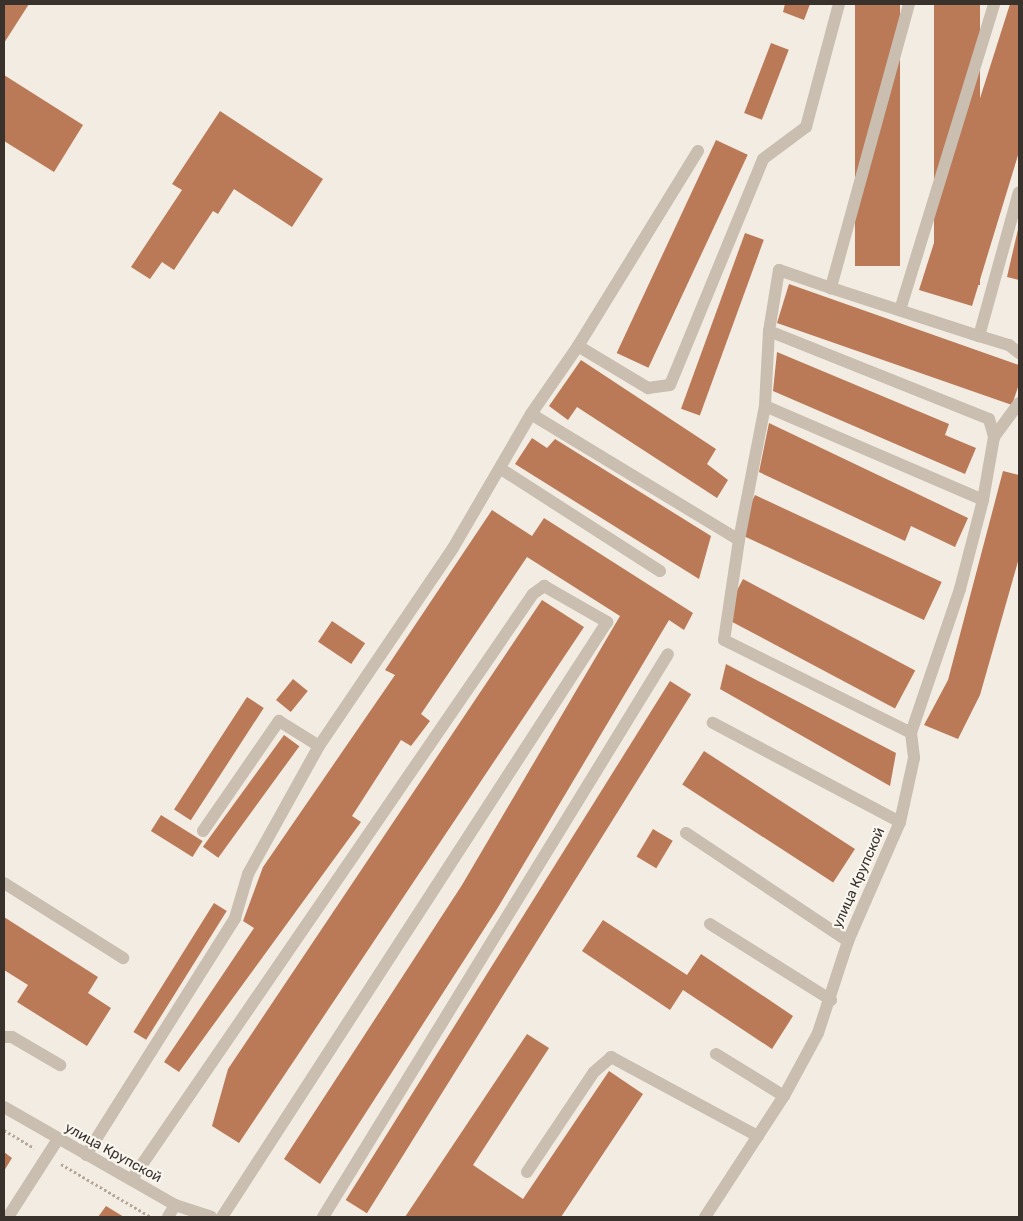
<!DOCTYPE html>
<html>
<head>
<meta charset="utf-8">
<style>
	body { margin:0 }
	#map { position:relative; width:1023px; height:1221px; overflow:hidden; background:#f2ece2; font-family:Rubik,sans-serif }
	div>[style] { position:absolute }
	.building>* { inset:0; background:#bb7a57; transform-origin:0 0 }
	.path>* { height:3px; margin-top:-1.5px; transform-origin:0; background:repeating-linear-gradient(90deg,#b5a899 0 2.5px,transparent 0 5px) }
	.service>* { height:12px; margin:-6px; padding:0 6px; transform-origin:6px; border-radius:6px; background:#c9beaf }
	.minor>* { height:12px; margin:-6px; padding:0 6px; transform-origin:6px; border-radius:6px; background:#c9beaf }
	span { translate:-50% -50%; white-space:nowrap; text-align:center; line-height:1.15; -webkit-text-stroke:4.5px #f9f6ef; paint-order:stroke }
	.street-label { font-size:14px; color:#39322c }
	.frame { position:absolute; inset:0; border:5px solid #39322c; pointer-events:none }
</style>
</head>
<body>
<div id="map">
	<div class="building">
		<i style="clip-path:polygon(4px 4px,29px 4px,4px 43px)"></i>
		<i style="clip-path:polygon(785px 4px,810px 4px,804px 20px,783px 12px)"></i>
		<i style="left:855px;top:4px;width:45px;height:262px"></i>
		<i style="left:934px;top:4px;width:46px;height:281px"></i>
		<i style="clip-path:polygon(1010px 4px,1019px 4px,1019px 152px,972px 306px,919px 290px)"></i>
		<i style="left:771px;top:43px;width:19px;height:75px;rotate:21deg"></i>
		<i style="clip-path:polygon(4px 75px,83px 125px,54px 172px,4px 141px)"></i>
		<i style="clip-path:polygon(220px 111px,323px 179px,292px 227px,234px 189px,218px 214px,213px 211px,174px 270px,162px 262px,150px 279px,131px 267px,182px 190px,172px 184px)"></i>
		<i style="left:716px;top:140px;width:35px;height:235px;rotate:25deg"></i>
		<i style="clip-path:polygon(1019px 225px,1019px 280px,1007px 277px)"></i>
		<i style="left:745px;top:233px;width:20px;height:187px;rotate:20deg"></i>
		<i style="clip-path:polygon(789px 284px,1019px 365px,1019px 384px,1012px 405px,777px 323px)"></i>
		<i style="clip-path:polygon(777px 352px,949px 424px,945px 435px,976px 448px,965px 474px,773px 391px)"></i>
		<i style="clip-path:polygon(581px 360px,716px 449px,707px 464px,728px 480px,717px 498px,577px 407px,568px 420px,549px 406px)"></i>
		<i style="clip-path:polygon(769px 423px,968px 518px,955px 547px,911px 526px,905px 541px,759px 472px)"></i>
		<i style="clip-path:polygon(532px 438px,547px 448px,555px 439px,711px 536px,699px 579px,515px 464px)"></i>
		<i style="clip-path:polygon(1003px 471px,1019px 475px,1019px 558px,980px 695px,958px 739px,924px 725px,948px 680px)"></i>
		<i style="left:755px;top:495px;width:206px;height:42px;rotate:25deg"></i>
		<i style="clip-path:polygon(492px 510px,532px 536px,544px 518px,693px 613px,684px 630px,669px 620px,497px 909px,320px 1184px,284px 1159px,462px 885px,620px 616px,527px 557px,421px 714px,430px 721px,411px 746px,401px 740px,352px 816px,361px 822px,179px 1072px,164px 1062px,254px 928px,243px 921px,263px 867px,395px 675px,385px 670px)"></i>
		<i style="left:743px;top:579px;width:195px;height:43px;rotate:28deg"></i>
		<i style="clip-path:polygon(542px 600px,584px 627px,239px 1143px,212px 1126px,228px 1069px)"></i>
		<i style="left:332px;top:621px;width:40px;height:25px;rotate:34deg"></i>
		<i style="clip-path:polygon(726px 664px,896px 753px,890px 786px,720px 689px)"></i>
		<i style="left:293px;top:679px;width:19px;height:27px;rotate:39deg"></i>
		<i style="left:670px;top:681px;width:25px;height:612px;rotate:32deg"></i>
		<i style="left:247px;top:697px;width:20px;height:134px;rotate:33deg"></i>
		<i style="left:284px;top:735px;width:19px;height:138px;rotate:36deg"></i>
		<i style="left:704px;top:751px;width:180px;height:40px;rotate:33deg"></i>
		<i style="left:161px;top:815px;width:49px;height:19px;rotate:32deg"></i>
		<i style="left:653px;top:829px;width:23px;height:32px;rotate:31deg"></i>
		<i style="left:214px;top:903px;width:15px;height:152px;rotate:32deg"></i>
		<i style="clip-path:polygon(4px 917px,98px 977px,88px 993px,111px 1008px,87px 1046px,17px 1002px,28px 985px,4px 970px)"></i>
		<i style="clip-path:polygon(603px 920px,687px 975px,701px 954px,793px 1016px,772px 1049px,683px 990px,670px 1010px,582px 951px)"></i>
		<i style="clip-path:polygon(527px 1034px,549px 1048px,473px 1165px,523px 1199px,609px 1071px,643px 1094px,561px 1217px,405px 1217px)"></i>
		<i style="clip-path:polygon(4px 1152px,12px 1158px,4px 1171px)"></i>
		<i style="clip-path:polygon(106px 1206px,124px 1217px,98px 1217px)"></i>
	</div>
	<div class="path">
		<i style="left:4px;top:1130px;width:35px;rotate:31deg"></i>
		<i style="left:61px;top:1164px;width:104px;rotate:30.5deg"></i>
	</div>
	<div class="service">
		<i style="left:909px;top:4px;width:295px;rotate:105.4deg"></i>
		<i style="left:831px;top:288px;width:55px;rotate:-160.9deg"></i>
		<i style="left:779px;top:270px;width:62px;rotate:99.3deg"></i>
		<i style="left:769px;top:331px;width:75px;rotate:93.1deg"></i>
		<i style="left:765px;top:406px;width:136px;rotate:101deg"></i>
		<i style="left:739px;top:540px;width:101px;rotate:98.5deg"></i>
		<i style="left:724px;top:640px;width:209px;rotate:26.4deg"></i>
		<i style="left:831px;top:288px;width:156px;rotate:18deg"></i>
		<i style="left:979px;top:336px;width:149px;rotate:-74.5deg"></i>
		<i style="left:900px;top:310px;width:320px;rotate:-72.9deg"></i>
		<i style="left:769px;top:331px;width:237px;rotate:21.8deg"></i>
		<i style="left:989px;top:419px;width:19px;rotate:74deg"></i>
		<i style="left:994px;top:437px;width:64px;rotate:99.9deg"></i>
		<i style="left:983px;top:500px;width:92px;rotate:104.5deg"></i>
		<i style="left:960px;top:589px;width:152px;rotate:108.8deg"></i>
		<i style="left:911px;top:733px;width:25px;rotate:83deg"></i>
		<i style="left:914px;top:758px;width:66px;rotate:102.3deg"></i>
		<i style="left:979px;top:336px;width:31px;rotate:17deg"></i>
		<i style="left:1009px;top:345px;width:13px;rotate:39deg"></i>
		<i style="left:578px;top:346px;width:82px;rotate:31deg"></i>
		<i style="left:648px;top:388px;width:22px;rotate:-8deg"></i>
		<i style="left:670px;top:385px;width:244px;rotate:-67.6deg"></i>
		<i style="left:763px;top:159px;width:54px;rotate:-36.7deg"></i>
		<i style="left:806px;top:127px;width:127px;rotate:-75deg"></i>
		<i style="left:765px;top:406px;width:237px;rotate:23.3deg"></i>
		<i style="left:531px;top:414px;width:243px;rotate:31.2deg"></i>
		<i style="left:994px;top:437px;width:42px;rotate:-53.7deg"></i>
		<i style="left:501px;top:469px;width:189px;rotate:32.7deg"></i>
		<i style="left:203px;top:831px;width:134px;rotate:-55.4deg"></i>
		<i style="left:279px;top:721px;width:47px;rotate:32deg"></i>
		<i style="left:4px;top:883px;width:141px;rotate:32.2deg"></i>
		<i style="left:4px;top:1037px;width:8px"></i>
		<i style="left:12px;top:1037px;width:56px;rotate:30.3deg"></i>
		<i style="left:716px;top:1054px;width:80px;rotate:31.7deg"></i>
		<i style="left:86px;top:1155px;width:280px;rotate:-57.8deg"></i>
		<i style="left:235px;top:918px;width:46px;rotate:-73.5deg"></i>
		<i style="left:248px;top:874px;width:146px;rotate:-61deg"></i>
		<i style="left:319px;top:746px;width:239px;rotate:-55.9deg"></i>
		<i style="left:453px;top:548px;width:155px;rotate:-59.8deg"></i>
		<i style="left:531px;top:414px;width:83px;rotate:-55.3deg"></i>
		<i style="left:578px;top:346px;width:229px;rotate:-58.4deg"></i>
		<i style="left:132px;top:1179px;width:709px;rotate:-55.57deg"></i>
		<i style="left:533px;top:594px;width:14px;rotate:-36deg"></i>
		<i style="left:544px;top:586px;width:73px;rotate:29.7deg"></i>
		<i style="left:607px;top:622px;width:709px;rotate:122.91deg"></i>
		<i style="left:8px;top:1217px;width:93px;rotate:-57.3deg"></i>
		<i style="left:168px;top:1217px;width:14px;rotate:-60deg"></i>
		<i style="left:323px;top:1217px;width:660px;rotate:-58.5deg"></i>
	</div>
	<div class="minor">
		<i style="left:686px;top:833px;width:195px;rotate:33.7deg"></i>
		<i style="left:710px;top:924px;width:143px;rotate:32.1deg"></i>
		<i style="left:4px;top:1107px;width:197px;rotate:29.8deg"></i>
		<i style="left:175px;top:1205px;width:38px;rotate:18deg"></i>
		<i style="left:527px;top:1172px;width:120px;rotate:-56.2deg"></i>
		<i style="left:594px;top:1072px;width:23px;rotate:-41deg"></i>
		<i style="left:611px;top:1057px;width:167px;rotate:28.3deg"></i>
		<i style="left:705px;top:1217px;width:145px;rotate:-56.9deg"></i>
		<i style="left:784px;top:1096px;width:72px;rotate:-61.6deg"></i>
		<i style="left:818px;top:1033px;width:97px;rotate:-71.9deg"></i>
		<i style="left:848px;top:941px;width:130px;rotate:-66.4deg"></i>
		<i style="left:900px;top:822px;width:212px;rotate:-152.1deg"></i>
	</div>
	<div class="street-label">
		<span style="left:859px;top:878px;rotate:-66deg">улица Крупской</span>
		<span style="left:113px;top:1153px;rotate:29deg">улица Крупской</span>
	</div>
	<div class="frame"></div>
</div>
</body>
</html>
